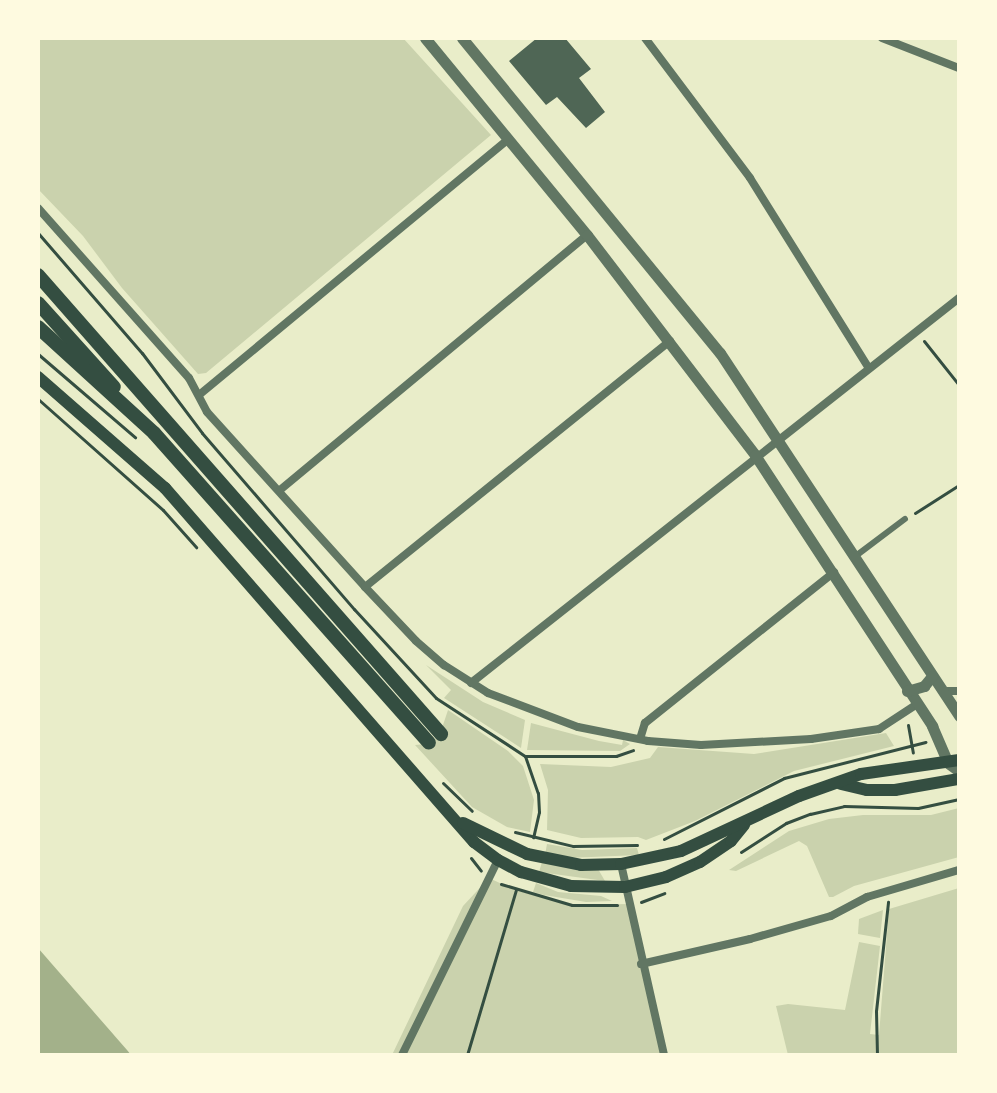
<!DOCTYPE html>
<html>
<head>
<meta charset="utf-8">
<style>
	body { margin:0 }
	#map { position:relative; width:997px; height:1093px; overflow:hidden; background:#e9edc9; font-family:"PT Sans",sans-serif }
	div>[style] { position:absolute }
	.green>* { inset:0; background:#cad2ad }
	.water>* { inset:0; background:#a3b18a }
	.building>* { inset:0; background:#4f6655 }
	.path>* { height:3px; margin:-1.5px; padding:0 1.5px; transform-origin:1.5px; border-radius:1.5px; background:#344e41 }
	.pedestrian>* { height:6px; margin:-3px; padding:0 3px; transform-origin:3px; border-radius:3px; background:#617663 }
	.minor>* { height:8px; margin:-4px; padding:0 4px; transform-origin:4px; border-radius:4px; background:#617663 }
	.tertiary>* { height:11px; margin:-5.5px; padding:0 5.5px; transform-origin:5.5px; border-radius:5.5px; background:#617663 }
	.secondary>* { height:12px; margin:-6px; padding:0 6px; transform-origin:6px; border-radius:6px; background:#344e41 }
	.trunk>* { height:14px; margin:-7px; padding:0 7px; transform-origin:7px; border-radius:7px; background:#344e41 }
	span { translate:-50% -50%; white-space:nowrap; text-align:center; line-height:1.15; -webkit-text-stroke:7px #fefae0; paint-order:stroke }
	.frame { position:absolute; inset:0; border:40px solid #fefae0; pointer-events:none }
</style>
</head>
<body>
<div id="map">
	<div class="green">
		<i style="clip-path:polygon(38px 38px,403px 38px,491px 135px,206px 373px,198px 374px,122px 288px,83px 236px,38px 189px)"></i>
		<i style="clip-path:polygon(426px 665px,483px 702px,525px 720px,521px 748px,444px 698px,451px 690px)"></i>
		<i style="clip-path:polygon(448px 710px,508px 751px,523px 766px,534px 800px,530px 832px,507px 827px,472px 807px,415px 745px,426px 744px,439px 737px)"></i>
		<i style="clip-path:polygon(531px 723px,599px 741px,622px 745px,623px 740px,630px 744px,620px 751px,527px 750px)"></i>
		<i style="clip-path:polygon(886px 733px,894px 746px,794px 771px,695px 821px,646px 840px,638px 837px,581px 838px,547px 830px,548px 790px,540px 764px,611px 767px,650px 758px,658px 747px,754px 754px)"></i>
		<i style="clip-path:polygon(959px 808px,959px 857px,854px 886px,833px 897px,829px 897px,807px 846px,799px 841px,736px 871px,729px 870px,789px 831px,829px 819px,863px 815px,931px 815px)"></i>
		<i style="clip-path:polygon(547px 844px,582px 850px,637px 848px,639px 855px,567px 858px,545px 855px)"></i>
		<i style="clip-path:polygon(542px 862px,598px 869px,605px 881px,539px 872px)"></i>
		<i style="clip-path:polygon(489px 878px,515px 890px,572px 905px,629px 904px,664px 1055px,392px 1055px,463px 906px)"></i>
		<i style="clip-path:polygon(536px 883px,558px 892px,601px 896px,612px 901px,586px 902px,544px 895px,533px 892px)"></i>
		<i style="clip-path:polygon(959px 888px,959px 1055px,788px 1055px,776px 1006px,788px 1004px,845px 1010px,859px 942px,880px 946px,870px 1034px,879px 1035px,889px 909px)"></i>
		<i style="clip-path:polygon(883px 910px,880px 938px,858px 934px,859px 919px)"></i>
	</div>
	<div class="water">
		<i style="clip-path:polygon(38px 948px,127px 1050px,131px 1055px,38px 1055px)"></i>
	</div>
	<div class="building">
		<i style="clip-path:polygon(537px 38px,565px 38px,591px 69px,579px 78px,605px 112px,586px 128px,557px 97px,546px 105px,509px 61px)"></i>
	</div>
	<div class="path">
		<i style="left:38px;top:233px;width:159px;rotate:49.1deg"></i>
		<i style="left:142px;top:353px;width:100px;rotate:53.1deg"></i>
		<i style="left:202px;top:433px;width:233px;rotate:49.2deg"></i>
		<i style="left:354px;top:609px;width:121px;rotate:47.3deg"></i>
		<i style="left:436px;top:698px;width:106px;rotate:33.1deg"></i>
		<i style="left:525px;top:756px;width:91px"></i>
		<i style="left:616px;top:756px;width:18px;rotate:-19deg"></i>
		<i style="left:924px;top:341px;width:56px;rotate:51.5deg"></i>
		<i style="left:38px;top:354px;width:128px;rotate:40.6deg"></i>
		<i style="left:38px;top:399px;width:167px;rotate:41.6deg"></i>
		<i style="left:163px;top:510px;width:50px;rotate:48.3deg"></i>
		<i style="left:915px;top:513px;width:52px;rotate:-32.5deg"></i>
		<i style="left:908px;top:725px;width:28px;rotate:80deg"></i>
		<i style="left:525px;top:756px;width:39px;rotate:71deg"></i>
		<i style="left:538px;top:793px;width:19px;rotate:87deg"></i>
		<i style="left:539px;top:812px;width:26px;rotate:103deg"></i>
		<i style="left:443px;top:783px;width:40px;rotate:44deg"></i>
		<i style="left:515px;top:832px;width:60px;rotate:13.6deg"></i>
		<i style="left:573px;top:846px;width:64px;rotate:-0.9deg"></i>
		<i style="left:664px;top:839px;width:135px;rotate:-26.9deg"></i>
		<i style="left:784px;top:778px;width:146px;rotate:-14.3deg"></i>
		<i style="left:741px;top:852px;width:54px;rotate:-32.8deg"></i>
		<i style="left:786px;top:823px;width:26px;rotate:-21deg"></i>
		<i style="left:810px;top:814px;width:35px;rotate:-13deg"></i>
		<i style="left:844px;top:806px;width:74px;rotate:1.5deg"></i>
		<i style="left:918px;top:808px;width:42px;rotate:-12.4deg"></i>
		<i style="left:471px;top:858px;width:16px;rotate:52deg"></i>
		<i style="left:501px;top:884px;width:74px;rotate:16.5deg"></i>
		<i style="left:572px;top:905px;width:45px"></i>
		<i style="left:641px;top:902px;width:25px;rotate:-21deg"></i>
		<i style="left:467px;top:1055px;width:172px;rotate:-73.5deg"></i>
		<i style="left:877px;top:1055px;width:44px;rotate:-91.3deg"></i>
		<i style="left:876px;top:1011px;width:110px;rotate:-83.7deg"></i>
	</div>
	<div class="pedestrian">
		<i style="left:857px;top:555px;width:60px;rotate:-36.9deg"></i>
	</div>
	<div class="minor">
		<i style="left:645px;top:38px;width:175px;rotate:53.1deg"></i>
		<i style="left:750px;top:178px;width:223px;rotate:58deg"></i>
		<i style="left:882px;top:38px;width:83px;rotate:21.3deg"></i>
		<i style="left:38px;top:208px;width:227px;rotate:48.4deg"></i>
		<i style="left:189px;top:378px;width:38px;rotate:62deg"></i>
		<i style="left:207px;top:412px;width:236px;rotate:47.9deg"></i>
		<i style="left:365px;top:587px;width:74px;rotate:46.6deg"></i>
		<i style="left:416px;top:641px;width:37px;rotate:41deg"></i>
		<i style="left:444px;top:665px;width:52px;rotate:32.5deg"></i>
		<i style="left:488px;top:693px;width:96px;rotate:20.7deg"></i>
		<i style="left:578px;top:727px;width:71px;rotate:11.3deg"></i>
		<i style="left:648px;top:741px;width:53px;rotate:4.3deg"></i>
		<i style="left:701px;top:745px;width:110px;rotate:-3.1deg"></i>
		<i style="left:811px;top:739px;width:69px;rotate:-8.4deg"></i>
		<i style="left:879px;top:729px;width:45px;rotate:-33.3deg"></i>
		<i style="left:199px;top:395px;width:402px;rotate:-39.6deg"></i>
		<i style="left:280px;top:490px;width:399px;rotate:-39.7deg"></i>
		<i style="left:365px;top:587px;width:392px;rotate:-38.9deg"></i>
		<i style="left:471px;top:683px;width:622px;rotate:-38.27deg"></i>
		<i style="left:944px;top:691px;width:15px"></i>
		<i style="left:640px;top:739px;width:17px;rotate:-73deg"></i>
		<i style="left:645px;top:723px;width:242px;rotate:-38.6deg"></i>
		<i style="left:621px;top:864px;width:196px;rotate:77.3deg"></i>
		<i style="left:641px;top:964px;width:112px;rotate:-12.9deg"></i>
		<i style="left:750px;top:939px;width:84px;rotate:-15.9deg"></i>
		<i style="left:831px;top:916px;width:41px;rotate:-27.8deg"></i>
		<i style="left:867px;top:897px;width:96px;rotate:-16.4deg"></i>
		<i style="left:402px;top:1055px;width:217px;rotate:-63.8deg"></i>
	</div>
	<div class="tertiary">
		<i style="left:425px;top:38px;width:255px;rotate:50.6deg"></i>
		<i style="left:587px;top:235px;width:277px;rotate:52.6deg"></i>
		<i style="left:755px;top:455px;width:324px;rotate:56.8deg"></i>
		<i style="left:932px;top:726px;width:40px;rotate:66.6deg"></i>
		<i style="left:948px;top:763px;width:14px;rotate:36deg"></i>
		<i style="left:462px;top:38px;width:407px;rotate:50.7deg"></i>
		<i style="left:720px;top:353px;width:435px;rotate:56.6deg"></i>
		<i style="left:907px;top:691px;width:18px;rotate:-16deg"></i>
		<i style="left:924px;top:686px;width:13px;rotate:-51deg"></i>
	</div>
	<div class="secondary">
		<i style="left:38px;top:377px;width:169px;rotate:41.2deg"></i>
		<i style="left:165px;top:488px;width:470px;rotate:48.9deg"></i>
		<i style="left:474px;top:842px;width:30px;rotate:37deg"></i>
		<i style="left:498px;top:860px;width:26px;rotate:28deg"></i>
		<i style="left:521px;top:872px;width:52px;rotate:15.6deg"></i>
		<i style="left:571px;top:886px;width:54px;rotate:1.1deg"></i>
		<i style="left:625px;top:887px;width:42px;rotate:-13.7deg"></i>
		<i style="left:666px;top:877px;width:37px;rotate:-24deg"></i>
		<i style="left:700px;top:862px;width:37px;rotate:-34deg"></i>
		<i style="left:731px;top:841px;width:21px;rotate:-51deg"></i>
		<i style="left:841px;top:784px;width:27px;rotate:13deg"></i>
		<i style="left:867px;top:790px;width:28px"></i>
		<i style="left:895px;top:790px;width:65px;rotate:-9.8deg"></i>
		<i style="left:463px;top:823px;width:71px;rotate:25.8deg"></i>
		<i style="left:527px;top:854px;width:55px;rotate:11.5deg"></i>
		<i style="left:581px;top:865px;width:40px;rotate:-1.4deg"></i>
		<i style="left:621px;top:864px;width:61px;rotate:-12.2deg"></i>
		<i style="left:681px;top:851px;width:130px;rotate:-25deg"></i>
		<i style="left:799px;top:796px;width:66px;rotate:-19.5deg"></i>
		<i style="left:861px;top:774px;width:99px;rotate:-8.1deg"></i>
	</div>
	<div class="trunk">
		<i style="left:38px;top:275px;width:611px;rotate:48.72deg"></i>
		<i style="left:38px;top:303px;width:113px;rotate:47.9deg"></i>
		<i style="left:38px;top:327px;width:157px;rotate:42.4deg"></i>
		<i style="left:154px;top:433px;width:414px;rotate:48.4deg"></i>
	</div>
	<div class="frame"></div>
</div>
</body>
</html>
